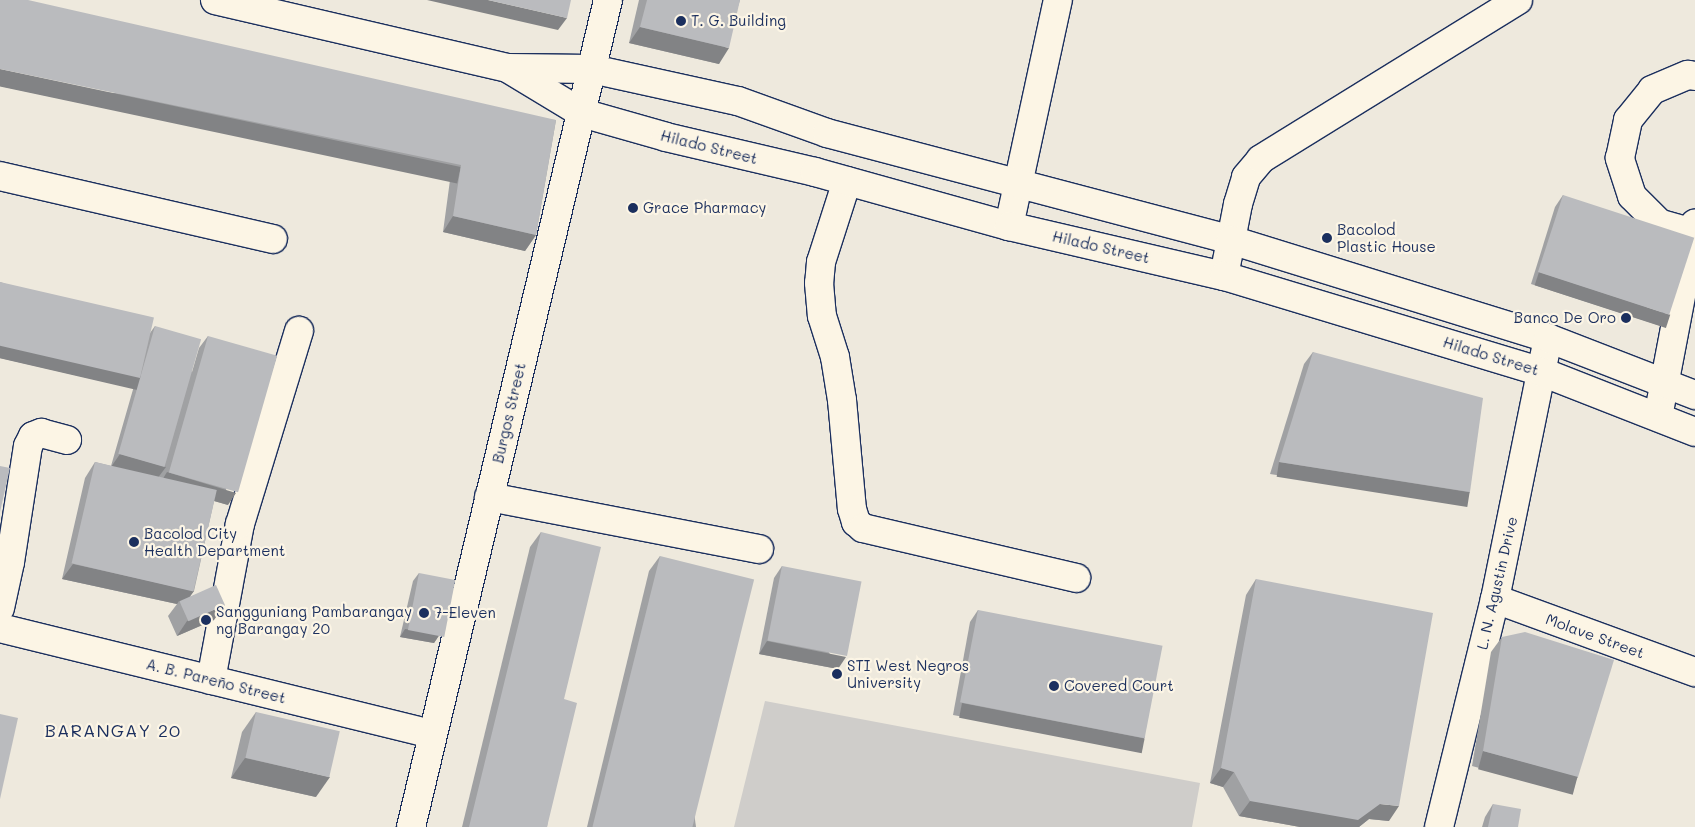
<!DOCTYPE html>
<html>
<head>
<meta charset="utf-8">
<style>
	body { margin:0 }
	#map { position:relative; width:1695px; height:827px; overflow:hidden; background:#eee9dd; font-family:Mali,sans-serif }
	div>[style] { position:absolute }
	.green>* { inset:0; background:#cfcdca }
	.roads { filter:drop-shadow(1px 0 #1b2f5e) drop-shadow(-1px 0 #1b2f5e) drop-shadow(0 1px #1b2f5e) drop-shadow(0 -1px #1b2f5e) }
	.minor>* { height:28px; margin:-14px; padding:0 14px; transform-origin:14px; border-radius:14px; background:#fcf5e5 }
	.major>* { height:28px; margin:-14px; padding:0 14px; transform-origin:14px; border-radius:14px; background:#fcf5e5 }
	.wall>* { inset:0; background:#a0a1a3 }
	.shaded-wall>* { inset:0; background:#828385; transform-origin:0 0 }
	.building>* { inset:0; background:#babbbe; transform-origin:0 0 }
	.dots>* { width:14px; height:14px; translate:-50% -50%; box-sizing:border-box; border:2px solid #fcf5e5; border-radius:50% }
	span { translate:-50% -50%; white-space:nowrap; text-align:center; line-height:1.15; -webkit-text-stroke:4.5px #fcf5e5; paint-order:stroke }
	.poi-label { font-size:15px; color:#1b2f5e }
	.left { translate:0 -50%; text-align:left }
	.right { translate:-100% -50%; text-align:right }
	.street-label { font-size:15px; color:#1b2f5e }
	.quarter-label { font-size:18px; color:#1b2f5e; letter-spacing:1px }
</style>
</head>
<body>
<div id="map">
	<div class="green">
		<i style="clip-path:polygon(765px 701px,1200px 783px,1192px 827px,734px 827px)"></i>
	</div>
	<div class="roads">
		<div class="minor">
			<i style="left:215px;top:0;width:301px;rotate:13.1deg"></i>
			<i style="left:508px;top:68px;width:84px;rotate:0.7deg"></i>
			<i style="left:509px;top:69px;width:85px;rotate:31.1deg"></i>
			<i style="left:0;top:176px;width:280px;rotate:13deg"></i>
			<i style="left:847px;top:181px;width:85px;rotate:107.8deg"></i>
			<i style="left:821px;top:262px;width:21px;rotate:95deg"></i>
			<i style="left:819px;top:283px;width:33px;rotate:85deg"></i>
			<i style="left:822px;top:316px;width:43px;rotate:72.4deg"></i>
			<i style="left:835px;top:357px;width:44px;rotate:80.8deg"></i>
			<i style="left:842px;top:400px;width:109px;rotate:84.8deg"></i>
			<i style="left:852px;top:509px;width:14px;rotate:73deg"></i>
			<i style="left:856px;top:522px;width:9px;rotate:41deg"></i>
			<i style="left:863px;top:528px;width:219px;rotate:13.2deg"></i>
			<i style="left:1009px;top:226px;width:231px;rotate:-77.8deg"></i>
			<i style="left:1693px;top:233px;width:35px;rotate:-164deg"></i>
			<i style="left:1659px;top:223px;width:38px;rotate:-135deg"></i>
			<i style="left:1632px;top:196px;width:40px;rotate:-108deg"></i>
			<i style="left:1620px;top:158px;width:39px;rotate:-78deg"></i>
			<i style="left:1628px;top:120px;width:38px;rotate:-51deg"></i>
			<i style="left:1652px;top:90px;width:39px;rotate:-23deg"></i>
			<i style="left:1688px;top:75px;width:7px;rotate:8deg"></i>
			<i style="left:1224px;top:276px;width:73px;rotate:-79deg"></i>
			<i style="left:1238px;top:204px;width:28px;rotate:-73deg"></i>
			<i style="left:1246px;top:177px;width:23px;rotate:-50deg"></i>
			<i style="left:1261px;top:159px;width:302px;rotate:-31.7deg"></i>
			<i style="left:1658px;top:417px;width:197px;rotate:-79.2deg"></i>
			<i style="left:489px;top:497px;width:275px;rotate:10.9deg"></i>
			<i style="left:1495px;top:599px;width:213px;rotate:20.1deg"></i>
			<i style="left:0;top:608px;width:47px;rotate:-77.7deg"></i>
			<i style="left:10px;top:562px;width:117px;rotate:-81.2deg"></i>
			<i style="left:28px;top:446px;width:11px;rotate:-63deg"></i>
			<i style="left:33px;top:436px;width:9px;rotate:-21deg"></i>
			<i style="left:41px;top:433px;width:27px;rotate:15deg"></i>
			<i style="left:0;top:628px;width:445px;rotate:13.8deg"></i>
			<i style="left:211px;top:680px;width:159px;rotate:-79.5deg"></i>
			<i style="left:240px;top:524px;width:202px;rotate:-73deg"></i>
			<i style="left:1439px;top:827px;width:235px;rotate:-76.2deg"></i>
			<i style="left:1495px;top:599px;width:266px;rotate:-78.5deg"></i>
		</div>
		<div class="major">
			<i style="left:592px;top:69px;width:149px;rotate:12.4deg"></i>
			<i style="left:738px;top:101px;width:95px;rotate:19.8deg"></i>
			<i style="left:827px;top:133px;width:418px;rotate:14.8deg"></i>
			<i style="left:1231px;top:240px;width:332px;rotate:17.2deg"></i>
			<i style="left:1548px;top:338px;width:158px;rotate:21.2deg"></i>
			<i style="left:582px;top:113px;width:87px;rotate:15.9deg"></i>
			<i style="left:666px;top:137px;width:153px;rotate:13.2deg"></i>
			<i style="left:815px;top:172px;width:201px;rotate:15.6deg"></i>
			<i style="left:1009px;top:226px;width:221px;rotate:13.1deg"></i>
			<i style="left:1224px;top:276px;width:332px;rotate:16.8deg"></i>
			<i style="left:1542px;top:372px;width:164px;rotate:21.4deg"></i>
			<i style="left:411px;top:827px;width:850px;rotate:-76.6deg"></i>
		</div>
	</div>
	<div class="wall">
		<i style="clip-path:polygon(639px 0,740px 0,719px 64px,629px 43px)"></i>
		<i style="clip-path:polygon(0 86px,556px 120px,536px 235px,525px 251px,443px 232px,450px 180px)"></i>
		<i style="clip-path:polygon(1563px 195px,1661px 326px,1531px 284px,1555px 207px)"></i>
		<i style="clip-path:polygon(0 282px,150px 333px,155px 326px,192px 372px,199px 348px,208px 336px,228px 505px,214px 501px,194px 591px,190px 596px,214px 620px,177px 636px,168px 616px,177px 604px,62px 579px,85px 478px,95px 462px,111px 466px,134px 386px,132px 388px,0 358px)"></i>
		<i style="clip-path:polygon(1313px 352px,1470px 492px,1462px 504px,1270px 474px,1304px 364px)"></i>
		<i style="clip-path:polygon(541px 532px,564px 699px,547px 827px,462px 827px,530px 547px)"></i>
		<i style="clip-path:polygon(660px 556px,696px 827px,587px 827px,649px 571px)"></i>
		<i style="clip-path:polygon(782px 566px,838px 669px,759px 654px,774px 578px)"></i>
		<i style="clip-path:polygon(419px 573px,440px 634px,434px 643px,400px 637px,413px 581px)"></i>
		<i style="clip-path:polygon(1256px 579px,1389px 821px,1369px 819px,1359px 827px,1300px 827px,1239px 816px,1223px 787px,1210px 783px,1246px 595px)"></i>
		<i style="clip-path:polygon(978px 610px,1145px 737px,1137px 749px,953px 715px,970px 622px)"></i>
		<i style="clip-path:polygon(1502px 637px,1578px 777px,1567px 792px,1472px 766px,1491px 652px)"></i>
		<i style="clip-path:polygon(256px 712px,316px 797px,231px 778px,242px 732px)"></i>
		<i style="clip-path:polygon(1493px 804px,1518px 827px,1482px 827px,1485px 817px)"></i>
	</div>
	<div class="shaded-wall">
		<i style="clip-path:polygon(427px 0,488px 0,567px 18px,558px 30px)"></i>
		<i style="clip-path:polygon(640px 27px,729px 48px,719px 64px,629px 43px)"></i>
		<i style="left:0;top:69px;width:471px;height:17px;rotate:12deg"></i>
		<i style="clip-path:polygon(453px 216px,536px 235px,525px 251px,443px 232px)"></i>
		<i style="left:1539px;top:272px;width:138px;height:14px;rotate:18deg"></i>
		<i style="left:0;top:344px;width:145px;height:14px;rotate:13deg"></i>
		<i style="clip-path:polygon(120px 454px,166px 467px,157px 479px,111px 467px)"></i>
		<i style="left:1279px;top:462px;width:193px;height:15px;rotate:9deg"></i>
		<i style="clip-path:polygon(167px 472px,236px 493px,228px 505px,159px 485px)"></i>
		<i style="clip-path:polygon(73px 564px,194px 591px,183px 606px,179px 601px,177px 604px,62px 579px)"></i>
		<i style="clip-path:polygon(225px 605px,214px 620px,177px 636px,187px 621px)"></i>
		<i style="clip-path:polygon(405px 629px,440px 634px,434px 643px,400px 637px)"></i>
		<i style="clip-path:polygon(767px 641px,846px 657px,838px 669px,759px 654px)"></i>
		<i style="left:962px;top:703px;width:186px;height:15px;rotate:11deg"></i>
		<i style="left:1483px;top:751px;width:98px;height:19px;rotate:15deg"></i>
		<i style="clip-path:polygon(245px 758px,330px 777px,316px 797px,231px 778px)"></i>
		<i style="clip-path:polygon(1221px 768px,1234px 772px,1223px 787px,1210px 783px)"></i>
		<i style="clip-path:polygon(1250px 801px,1380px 804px,1399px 806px,1389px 821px,1369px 819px,1359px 827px,1300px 827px,1239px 816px)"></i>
	</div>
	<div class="building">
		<i style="clip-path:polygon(0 0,28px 0,556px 120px,536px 235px,453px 216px,461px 165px,0 69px)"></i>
		<i style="clip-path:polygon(488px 0,571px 0,567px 18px)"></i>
		<i style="clip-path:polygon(647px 0,740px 0,729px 48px,640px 27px)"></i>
		<i style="left:1563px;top:195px;width:138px;height:81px;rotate:18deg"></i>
		<i style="left:0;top:282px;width:158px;height:62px;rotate:13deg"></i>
		<i style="left:155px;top:326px;width:48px;height:133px;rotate:16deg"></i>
		<i style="left:208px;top:336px;width:72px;height:142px;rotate:16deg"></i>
		<i style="clip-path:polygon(1313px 352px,1483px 398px,1470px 492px,1279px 462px)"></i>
		<i style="left:95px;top:462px;width:125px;height:104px;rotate:13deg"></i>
		<i style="clip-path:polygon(0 466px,10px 468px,0 512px)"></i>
		<i style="clip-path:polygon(541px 532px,601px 547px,564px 699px,577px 703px,547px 827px,469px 827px)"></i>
		<i style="left:660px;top:556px;width:97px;height:279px;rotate:14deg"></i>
		<i style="left:782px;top:566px;width:81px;height:76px;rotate:11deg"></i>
		<i style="left:419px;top:573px;width:37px;height:58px;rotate:11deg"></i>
		<i style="clip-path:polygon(1256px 579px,1433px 613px,1399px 806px,1380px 804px,1358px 820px,1250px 801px,1234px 772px,1221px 768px)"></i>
		<i style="left:216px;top:585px;width:22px;height:40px;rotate:66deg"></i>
		<i style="left:978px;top:610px;width:188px;height:94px;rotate:11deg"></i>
		<i style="clip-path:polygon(1525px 632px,1614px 660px,1578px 777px,1483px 751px,1502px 637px)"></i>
		<i style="left:256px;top:712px;width:86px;height:47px;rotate:13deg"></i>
		<i style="clip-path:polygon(0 714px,18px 718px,0 799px)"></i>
		<i style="clip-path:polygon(1493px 804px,1521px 809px,1518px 827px,1488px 827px)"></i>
	</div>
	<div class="dots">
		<i style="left:681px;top:21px;background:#1b2f5e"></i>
		<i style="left:633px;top:208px;background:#1b2f5e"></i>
		<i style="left:1327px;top:238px;background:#1b2f5e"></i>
		<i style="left:1626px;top:318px;background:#1b2f5e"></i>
		<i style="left:134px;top:542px;background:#1b2f5e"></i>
		<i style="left:424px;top:613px;background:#1b2f5e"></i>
		<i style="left:206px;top:620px;background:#1b2f5e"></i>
		<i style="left:837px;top:674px;background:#1b2f5e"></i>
		<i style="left:1054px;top:686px;background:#1b2f5e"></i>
	</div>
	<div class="poi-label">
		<span class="left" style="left:691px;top:21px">T. G. Building</span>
		<span class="left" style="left:643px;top:208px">Grace Pharmacy</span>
		<span class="left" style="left:1337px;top:238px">Bacolod<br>Plastic House</span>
		<span class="right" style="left:1616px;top:318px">Banco De Oro</span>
		<span class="left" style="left:144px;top:542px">Bacolod City<br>Health Department</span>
		<span class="left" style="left:216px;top:620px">Sangguniang Pambarangay<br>ng Barangay 20</span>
		<span class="left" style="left:434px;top:613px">7-Eleven</span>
		<span class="left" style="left:847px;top:674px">STI West Negros<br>University</span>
		<span class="left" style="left:1064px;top:686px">Covered Court</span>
	</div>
	<div class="street-label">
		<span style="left:709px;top:147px;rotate:14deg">Hilado Street</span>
		<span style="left:1101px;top:247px;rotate:13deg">Hilado Street</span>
		<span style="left:1491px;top:356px;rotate:17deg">Hilado Street</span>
		<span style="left:509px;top:413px;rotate:-77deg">Burgos Street</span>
		<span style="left:1497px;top:583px;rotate:-77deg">L. N. Agustin Drive</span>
		<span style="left:1595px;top:636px;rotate:20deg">Molave Street</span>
		<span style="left:216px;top:681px;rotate:14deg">A. B. Pareño Street</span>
	</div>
	<div class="quarter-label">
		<span style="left:113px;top:730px">BARANGAY 20</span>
	</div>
</div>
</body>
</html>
